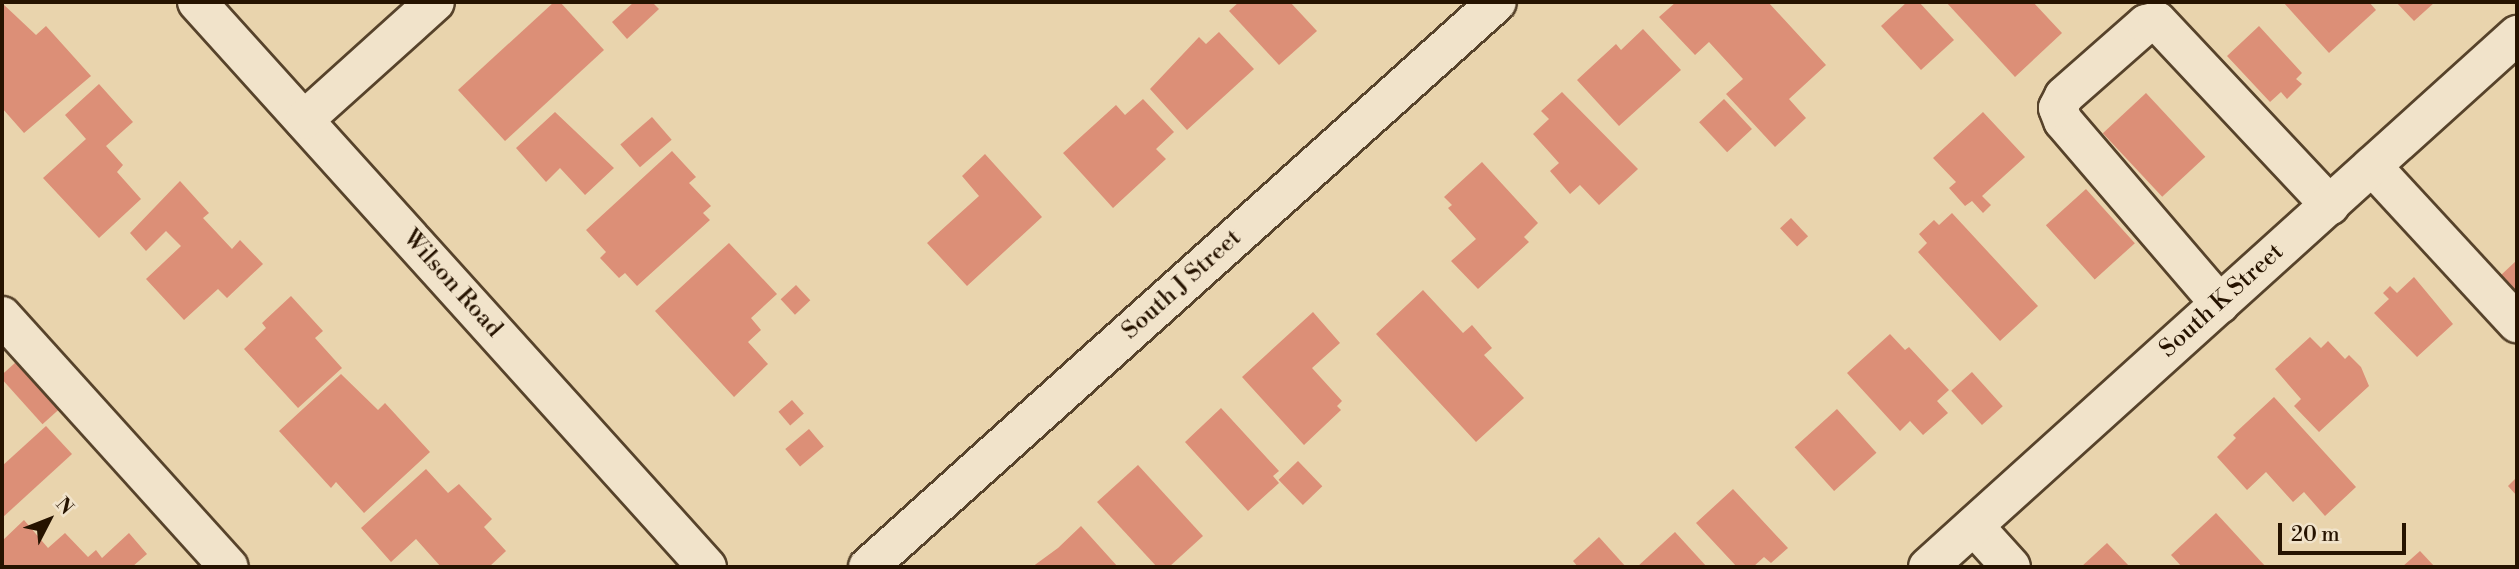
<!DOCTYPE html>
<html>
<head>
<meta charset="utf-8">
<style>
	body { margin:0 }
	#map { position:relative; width:2519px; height:569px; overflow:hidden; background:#e9d4ad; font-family:"Libre Bodoni",serif }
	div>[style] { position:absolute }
	.building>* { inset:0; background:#dc8f77; transform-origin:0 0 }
	.roads { filter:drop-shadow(2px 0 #57432b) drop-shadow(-2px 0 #57432b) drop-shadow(0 2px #57432b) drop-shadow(0 -2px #57432b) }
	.minor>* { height:38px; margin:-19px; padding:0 19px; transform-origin:19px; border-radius:19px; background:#f1e3ca }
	span { translate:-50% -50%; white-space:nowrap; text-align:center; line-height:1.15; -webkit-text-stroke:5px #f1e3ca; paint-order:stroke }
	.street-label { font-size:24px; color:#261300 }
	.frame { position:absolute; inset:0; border:4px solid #261300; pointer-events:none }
	.north { position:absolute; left:14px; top:485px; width:70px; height:70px; -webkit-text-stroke:5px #f1e3ca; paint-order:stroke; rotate:48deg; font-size:19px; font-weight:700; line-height:28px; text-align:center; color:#261300 }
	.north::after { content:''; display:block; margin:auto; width:24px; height:32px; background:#261300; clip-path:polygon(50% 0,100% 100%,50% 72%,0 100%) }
	.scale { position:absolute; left:2278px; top:523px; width:128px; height:32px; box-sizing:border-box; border:4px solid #261300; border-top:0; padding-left:9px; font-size:21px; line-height:24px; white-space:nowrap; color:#261300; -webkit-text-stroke:5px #f1e3ca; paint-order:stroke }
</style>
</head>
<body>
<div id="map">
	<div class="building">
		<i style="clip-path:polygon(554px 2px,560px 2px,604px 50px,505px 141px,458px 90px)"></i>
		<i style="clip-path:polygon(634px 2px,652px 2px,659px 9px,627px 39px,612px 22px)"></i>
		<i style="clip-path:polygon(1239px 2px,1290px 2px,1317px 31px,1279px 65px,1229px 11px)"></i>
		<i style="clip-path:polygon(1676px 2px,1768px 2px,1826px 65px,1789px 99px,1806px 118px,1775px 147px,1726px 94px,1743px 79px,1709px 42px,1695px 55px,1659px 17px)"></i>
		<i style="clip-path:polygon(1907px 2px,1919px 2px,1954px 40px,1921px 70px,1881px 26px)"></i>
		<i style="clip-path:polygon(1946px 2px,2033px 2px,2062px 33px,2015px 77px)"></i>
		<i style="clip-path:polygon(2283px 2px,2369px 2px,2376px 10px,2329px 53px)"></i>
		<i style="clip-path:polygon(2396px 2px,2435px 2px,2414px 21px)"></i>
		<i style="clip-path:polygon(2px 3px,36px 35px,46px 26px,91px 76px,24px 133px,2px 108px)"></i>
		<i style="clip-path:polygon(2259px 26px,2302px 73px,2296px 79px,2302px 84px,2287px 99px,2281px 92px,2270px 102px,2227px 56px)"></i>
		<i style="clip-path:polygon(1643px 29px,1681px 70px,1619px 126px,1577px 80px,1616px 44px,1621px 50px)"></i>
		<i style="clip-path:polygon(1219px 32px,1254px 69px,1187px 130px,1150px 89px,1199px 37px,1206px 44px)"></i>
		<i style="clip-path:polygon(99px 84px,133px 122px,106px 146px,123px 165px,117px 172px,141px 199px,99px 238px,43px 178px,86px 139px,65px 115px)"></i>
		<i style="clip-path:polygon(1562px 92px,1638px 169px,1599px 205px,1580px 185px,1570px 194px,1550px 171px,1559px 163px,1533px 134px,1549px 119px,1541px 111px)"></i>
		<i style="left:2146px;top:93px;width:87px;height:59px;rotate:47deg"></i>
		<i style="clip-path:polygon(1143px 99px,1174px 132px,1156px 149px,1166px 159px,1113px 208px,1063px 153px,1116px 105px,1125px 115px)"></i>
		<i style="left:1724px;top:99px;width:41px;height:34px;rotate:47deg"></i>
		<i style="clip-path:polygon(555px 112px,614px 168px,585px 195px,560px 168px,546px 182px,516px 148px)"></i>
		<i style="clip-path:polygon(1983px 112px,2025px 157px,1982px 196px,1991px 205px,1983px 213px,1972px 201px,1965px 206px,1949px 188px,1956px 182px,1933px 158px)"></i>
		<i style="left:652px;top:117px;width:30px;height:42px;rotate:49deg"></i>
		<i style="clip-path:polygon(672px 151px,696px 177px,689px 183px,711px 206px,703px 213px,710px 220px,637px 286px,625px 273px,619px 278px,600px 258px,606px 252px,586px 230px)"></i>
		<i style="clip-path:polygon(985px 154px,1042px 217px,967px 286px,927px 243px,979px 196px,962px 176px)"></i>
		<i style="clip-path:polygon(1482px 162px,1538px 223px,1524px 237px,1529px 242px,1478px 289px,1451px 261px,1476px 239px,1448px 208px,1452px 205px,1444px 197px)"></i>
		<i style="clip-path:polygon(180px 181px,209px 213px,203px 218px,232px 249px,240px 240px,263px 264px,227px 298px,218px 289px,184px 320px,146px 279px,181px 246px,166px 231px,146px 251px,130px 233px)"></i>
		<i style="left:2086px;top:189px;width:73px;height:54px;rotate:48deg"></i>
		<i style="clip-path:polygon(1952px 213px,2038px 306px,2000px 341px,1918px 252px,1927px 243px,1919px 234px,1934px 220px,1939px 225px)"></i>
		<i style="left:1791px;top:218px;width:25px;height:15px;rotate:47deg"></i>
		<i style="clip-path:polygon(729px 243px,777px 294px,751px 318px,761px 330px,748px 342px,768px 364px,734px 397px,655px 311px)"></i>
		<i style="clip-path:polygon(2517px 260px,2517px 295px,2500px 276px)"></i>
		<i style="clip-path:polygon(2414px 277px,2453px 324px,2417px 357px,2374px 313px,2389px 299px,2383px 293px,2390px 286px,2397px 293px)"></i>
		<i style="left:796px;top:285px;width:21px;height:21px;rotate:47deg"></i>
		<i style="clip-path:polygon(1423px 290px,1463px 333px,1472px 325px,1492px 348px,1484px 355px,1524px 398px,1476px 442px,1376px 334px)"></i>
		<i style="clip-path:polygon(291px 296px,323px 331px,315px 338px,342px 368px,298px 408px,244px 349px,266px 328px,262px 323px)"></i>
		<i style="clip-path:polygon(1313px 312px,1340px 343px,1312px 368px,1342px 401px,1337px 406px,1341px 410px,1304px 445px,1242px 377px)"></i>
		<i style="clip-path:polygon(1890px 334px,1905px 350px,1909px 347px,1949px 390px,1937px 401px,1948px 413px,1923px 435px,1910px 421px,1900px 431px,1847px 373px)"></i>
		<i style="clip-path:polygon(2310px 337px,2321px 348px,2328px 341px,2345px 359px,2349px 355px,2361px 367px,2369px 386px,2319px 432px,2294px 406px,2301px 399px,2275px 369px)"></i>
		<i style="left:16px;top:362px;width:64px;height:22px;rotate:48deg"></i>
		<i style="left:1972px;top:372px;width:46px;height:28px;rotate:48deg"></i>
		<i style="clip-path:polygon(341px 374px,378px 410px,385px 403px,430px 452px,364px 513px,336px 482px,331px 488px,279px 431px)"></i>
		<i style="clip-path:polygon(2274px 397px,2356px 487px,2325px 516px,2304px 492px,2293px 502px,2266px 472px,2247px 490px,2217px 457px,2236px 438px,2233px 435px)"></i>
		<i style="left:792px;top:400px;width:18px;height:18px;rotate:49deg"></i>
		<i style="clip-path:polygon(1221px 408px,1279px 471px,1273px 476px,1279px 483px,1248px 511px,1185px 442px)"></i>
		<i style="left:1837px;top:409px;width:59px;height:57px;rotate:48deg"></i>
		<i style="clip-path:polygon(46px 426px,72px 454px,2px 518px,2px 466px)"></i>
		<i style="left:809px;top:429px;width:23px;height:31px;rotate:50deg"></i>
		<i style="left:1298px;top:461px;width:35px;height:27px;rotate:46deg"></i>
		<i style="clip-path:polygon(1138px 465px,1203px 536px,1169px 567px,1157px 567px,1097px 502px)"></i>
		<i style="clip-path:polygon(426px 469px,448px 493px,459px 484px,492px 519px,484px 527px,506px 551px,489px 567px,441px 567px,416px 539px,391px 562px,361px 528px)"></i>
		<i style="clip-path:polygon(2517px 477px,2517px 496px,2508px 486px)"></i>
		<i style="clip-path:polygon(1733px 489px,1788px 548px,1771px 563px,1764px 557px,1753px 567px,1737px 567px,1696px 523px)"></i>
		<i style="clip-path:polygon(2216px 513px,2266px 567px,2182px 567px,2171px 555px)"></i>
		<i style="clip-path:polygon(24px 520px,48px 548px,65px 533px,88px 557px,96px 550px,102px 558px,129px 533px,147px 554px,132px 567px,2px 567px,2px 541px)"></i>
		<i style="clip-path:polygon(1081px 526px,1118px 567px,1032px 567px,1058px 548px)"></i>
		<i style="clip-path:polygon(1675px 532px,1707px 567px,1637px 567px)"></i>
		<i style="clip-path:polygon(1599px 537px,1626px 567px,1578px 567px,1573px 561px)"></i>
		<i style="clip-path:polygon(2107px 543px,2130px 567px,2081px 567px)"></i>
		<i style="clip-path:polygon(2420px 551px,2435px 567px,2402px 567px)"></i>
	</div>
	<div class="roads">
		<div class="minor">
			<i style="left:197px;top:2px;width:761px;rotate:47.93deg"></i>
			<i style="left:304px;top:120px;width:176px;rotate:-42deg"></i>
			<i style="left:2372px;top:166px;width:214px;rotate:47.3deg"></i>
			<i style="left:2220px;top:304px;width:241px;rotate:-130.6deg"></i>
			<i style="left:2063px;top:121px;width:14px;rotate:-111deg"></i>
			<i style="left:2058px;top:108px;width:13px;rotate:-63deg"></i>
			<i style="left:2064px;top:96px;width:109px;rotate:-41.3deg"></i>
			<i style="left:2146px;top:24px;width:11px;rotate:-15deg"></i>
			<i style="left:2157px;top:21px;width:253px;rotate:46.8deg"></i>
			<i style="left:2px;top:316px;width:338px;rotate:47.9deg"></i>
			<i style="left:1974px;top:526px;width:55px;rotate:47.9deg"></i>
			<i style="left:868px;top:567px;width:845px;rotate:-41.93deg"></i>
			<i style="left:1928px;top:567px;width:794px;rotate:-42.09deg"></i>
		</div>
	</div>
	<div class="street-label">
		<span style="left:452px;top:284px;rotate:48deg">Wilson Road</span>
		<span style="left:1182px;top:285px;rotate:-42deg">South J Street</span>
		<span style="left:2222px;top:301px;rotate:-42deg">South K Street</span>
	</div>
	<div class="frame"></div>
	<div class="north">N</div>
	<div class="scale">20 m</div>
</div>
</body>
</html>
